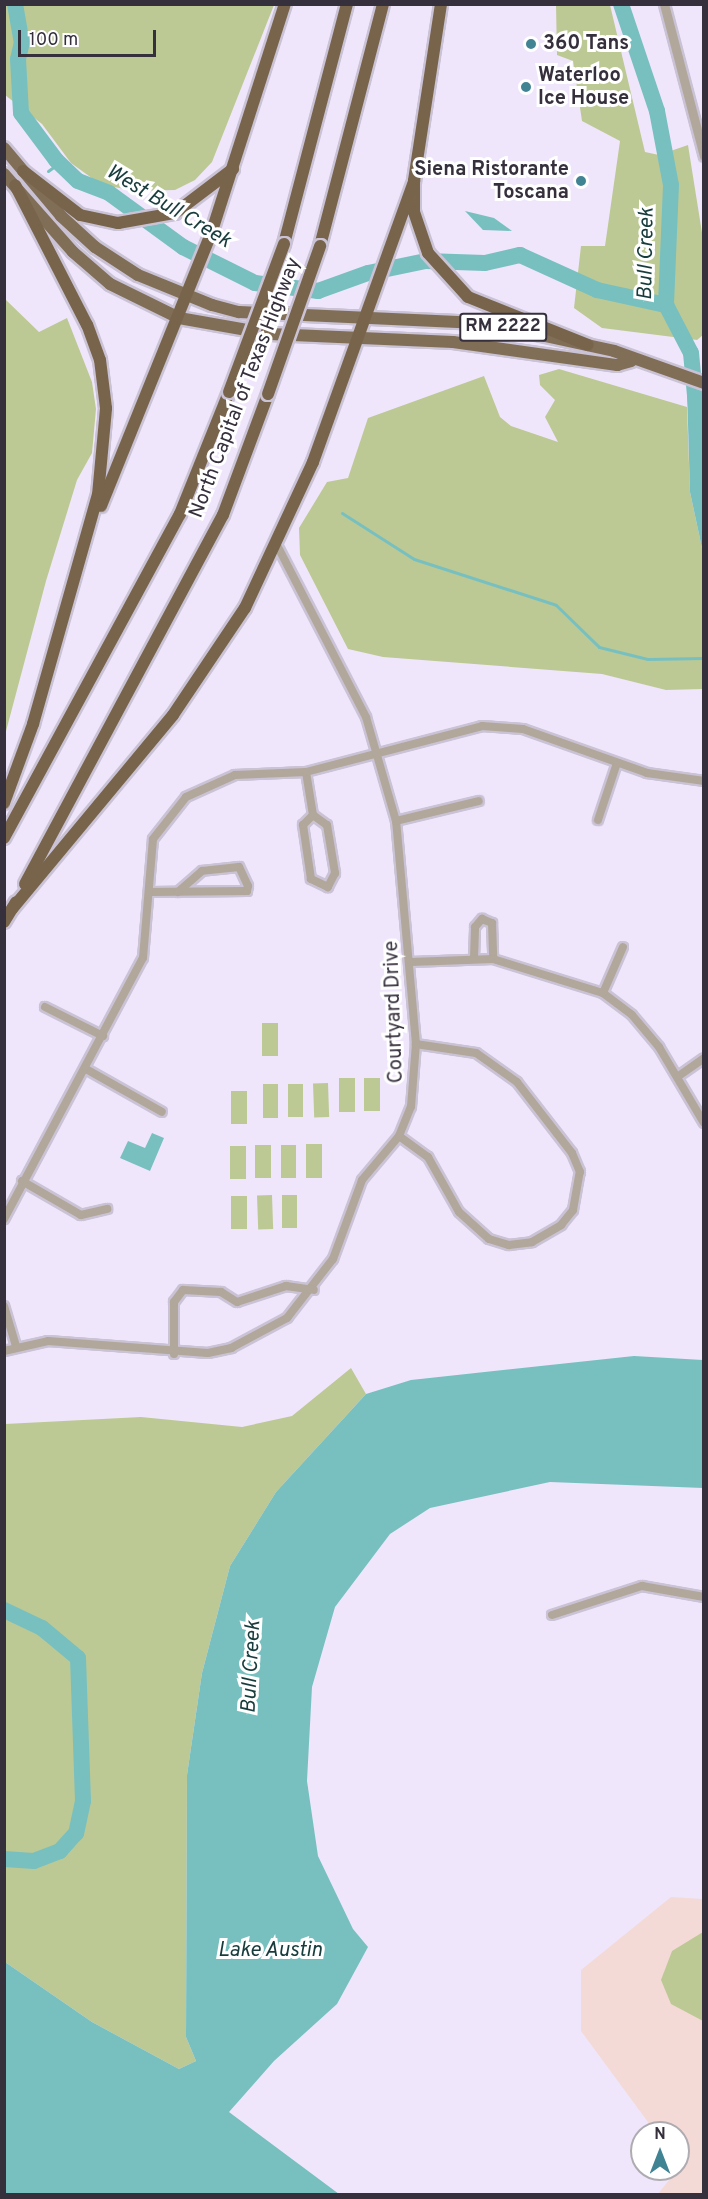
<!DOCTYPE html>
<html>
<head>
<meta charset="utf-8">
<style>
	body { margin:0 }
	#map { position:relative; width:708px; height:2199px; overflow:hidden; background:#efe6fb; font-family:Overpass,sans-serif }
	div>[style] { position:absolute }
	.education>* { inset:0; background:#f4dad6 }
	.green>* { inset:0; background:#bdc994; transform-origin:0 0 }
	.water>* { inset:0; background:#78c0c0 }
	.stream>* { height:3px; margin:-1.5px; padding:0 1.5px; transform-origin:1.5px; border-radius:1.5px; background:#78c0c0 }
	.river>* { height:16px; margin:-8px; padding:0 8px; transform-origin:8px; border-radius:8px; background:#78c0c0 }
	.roads { filter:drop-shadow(2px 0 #cac2d5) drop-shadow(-2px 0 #cac2d5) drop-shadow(0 2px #cac2d5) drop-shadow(0 -2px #cac2d5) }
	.minor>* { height:8px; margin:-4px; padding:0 4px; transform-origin:4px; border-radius:4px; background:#b1a79a }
	.tertiary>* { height:9px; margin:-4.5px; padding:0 4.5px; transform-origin:4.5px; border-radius:4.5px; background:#b1a79a }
	.primary>* { height:12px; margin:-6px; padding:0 6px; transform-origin:6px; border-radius:6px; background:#816e57 }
	.trunk>* { height:12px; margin:-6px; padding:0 6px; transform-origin:6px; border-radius:6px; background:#78644b }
	.bridges { filter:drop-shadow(2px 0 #cac2d5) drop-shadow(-2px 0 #cac2d5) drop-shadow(0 2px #cac2d5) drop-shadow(0 -2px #cac2d5) }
	.trunk-bridge>* { height:12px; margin:-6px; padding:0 6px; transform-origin:6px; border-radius:6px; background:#78644b }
	.dots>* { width:16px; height:16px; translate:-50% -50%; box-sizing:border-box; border:3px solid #fff; border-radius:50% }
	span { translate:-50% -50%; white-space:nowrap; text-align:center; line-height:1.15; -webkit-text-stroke:6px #fff; paint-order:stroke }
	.shield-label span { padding:2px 4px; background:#fff; border:2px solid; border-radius:4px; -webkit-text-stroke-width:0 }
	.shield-label { font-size:18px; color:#36303d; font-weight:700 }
	.poi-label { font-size:20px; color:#36303d; font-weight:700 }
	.left { translate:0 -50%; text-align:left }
	.right { translate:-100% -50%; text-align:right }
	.street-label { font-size:20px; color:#36303d }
	.water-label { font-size:21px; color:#183c3c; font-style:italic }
	.frame { position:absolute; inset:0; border:6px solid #36303d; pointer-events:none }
	.north { position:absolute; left:630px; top:2121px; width:60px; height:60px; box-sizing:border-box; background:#fff; border:2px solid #afacb1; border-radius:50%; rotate:0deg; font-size:16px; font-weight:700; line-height:24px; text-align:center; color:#36303d }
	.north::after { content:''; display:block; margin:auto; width:21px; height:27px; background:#408393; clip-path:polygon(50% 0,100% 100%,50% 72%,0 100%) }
	.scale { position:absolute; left:18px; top:30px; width:138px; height:27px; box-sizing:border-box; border:3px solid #36303d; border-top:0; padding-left:8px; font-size:18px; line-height:21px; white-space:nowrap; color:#36303d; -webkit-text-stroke:4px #fff; paint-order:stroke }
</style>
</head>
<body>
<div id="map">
	<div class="education">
		<i style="clip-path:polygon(671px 1897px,703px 1899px,703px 2194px,658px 2194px,680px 2166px,678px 2133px,656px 2133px,581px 2031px,581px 1970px)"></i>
	</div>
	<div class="green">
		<i style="clip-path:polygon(4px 5px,5px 4px,274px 5px,212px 162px,195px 180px,175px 190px,134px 191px,100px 184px,71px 163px,42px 124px,5px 95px)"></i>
		<i style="clip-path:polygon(556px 5px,610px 5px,645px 152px,659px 155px,688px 145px,703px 239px,703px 335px,697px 340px,602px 328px,574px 308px,581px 246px,605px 246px,620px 141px,582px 121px,573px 61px,557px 55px)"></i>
		<i style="clip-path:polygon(5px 299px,39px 332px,67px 318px,92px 382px,96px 409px,92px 453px,77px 480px,46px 581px,5px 735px)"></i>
		<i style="clip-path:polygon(559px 369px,687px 407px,690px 492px,703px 553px,703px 689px,666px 690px,602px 674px,383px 657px,348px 649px,300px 555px,299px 528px,327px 482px,348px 478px,368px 418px,484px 376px,500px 417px,511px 426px,558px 442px,545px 417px,555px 400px,540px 385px,539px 375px)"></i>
		<i style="left:262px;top:1023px;width:16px;height:33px"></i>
		<i style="left:355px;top:1078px;width:34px;height:16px;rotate:90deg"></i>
		<i style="left:364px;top:1078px;width:16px;height:33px"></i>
		<i style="left:328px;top:1083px;width:34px;height:15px;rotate:88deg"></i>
		<i style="left:263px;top:1084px;width:15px;height:34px"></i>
		<i style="left:288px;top:1084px;width:15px;height:33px"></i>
		<i style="left:231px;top:1091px;width:16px;height:33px"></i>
		<i style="left:322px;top:1144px;width:34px;height:16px;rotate:90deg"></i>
		<i style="left:271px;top:1145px;width:33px;height:16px;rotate:90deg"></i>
		<i style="left:281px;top:1145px;width:15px;height:33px"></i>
		<i style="left:230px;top:1146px;width:16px;height:33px"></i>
		<i style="left:272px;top:1195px;width:34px;height:15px;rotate:88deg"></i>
		<i style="left:282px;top:1195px;width:15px;height:33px"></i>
		<i style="left:231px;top:1196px;width:16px;height:33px"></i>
		<i style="clip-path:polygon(351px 1368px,366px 1394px,276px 1492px,230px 1566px,202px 1673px,187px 1775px,186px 2037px,196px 2061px,179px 2069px,92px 2022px,5px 1962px,5px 1424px,141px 1417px,242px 1427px,292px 1416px)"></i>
		<i style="clip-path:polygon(703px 1932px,704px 1932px,703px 2021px,671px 2004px,661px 1980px,672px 1951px)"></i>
	</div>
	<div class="water">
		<i style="clip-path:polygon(465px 211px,494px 218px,512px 231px,483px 230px)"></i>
		<i style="clip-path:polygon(687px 390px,703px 395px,703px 553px,690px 492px)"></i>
		<i style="clip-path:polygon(152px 1133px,164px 1138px,150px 1171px,120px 1158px,128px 1141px,145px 1148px)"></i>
		<i style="clip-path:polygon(634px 1356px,703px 1360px,703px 1488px,550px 1482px,430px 1508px,390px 1534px,335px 1607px,312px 1687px,307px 1781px,318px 1856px,353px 1929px,368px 1947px,337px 2004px,274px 2061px,229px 2112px,339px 2194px,5px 2194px,5px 1962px,92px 2022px,179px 2069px,196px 2061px,186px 2037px,187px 1775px,202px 1673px,230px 1566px,276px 1492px,366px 1394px,411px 1380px)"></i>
	</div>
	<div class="stream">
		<i style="left:48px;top:171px;width:14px;rotate:-36deg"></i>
		<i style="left:342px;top:513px;width:85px;rotate:32.6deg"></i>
		<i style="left:414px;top:559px;width:149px;rotate:17.9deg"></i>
		<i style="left:556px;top:605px;width:60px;rotate:44.3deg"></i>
		<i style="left:599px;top:647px;width:50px;rotate:13.8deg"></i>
		<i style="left:648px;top:659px;width:56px;rotate:-1deg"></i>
	</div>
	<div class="river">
		<i style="left:15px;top:4px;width:39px;rotate:80deg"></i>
		<i style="left:22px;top:42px;width:17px;rotate:103deg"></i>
		<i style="left:18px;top:59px;width:54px;rotate:86.8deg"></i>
		<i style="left:21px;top:113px;width:59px;rotate:53.3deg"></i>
		<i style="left:56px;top:160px;width:30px;rotate:44deg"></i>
		<i style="left:78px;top:181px;width:33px;rotate:21deg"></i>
		<i style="left:109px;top:193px;width:92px;rotate:36.1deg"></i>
		<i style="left:183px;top:247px;width:80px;rotate:26.6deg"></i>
		<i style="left:255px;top:283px;width:64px;rotate:7.2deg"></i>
		<i style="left:318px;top:291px;width:53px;rotate:-19.8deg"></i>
		<i style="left:368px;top:273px;width:59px;rotate:-11.7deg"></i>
		<i style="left:426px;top:261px;width:59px;rotate:1.9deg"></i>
		<i style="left:485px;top:263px;width:36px;rotate:-13deg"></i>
		<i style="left:520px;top:255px;width:85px;rotate:24.4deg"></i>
		<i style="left:597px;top:290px;width:71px;rotate:12.3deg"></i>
		<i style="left:621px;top:4px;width:113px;rotate:71.4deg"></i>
		<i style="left:657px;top:111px;width:75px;rotate:79.3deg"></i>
		<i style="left:671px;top:185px;width:120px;rotate:92.4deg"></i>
		<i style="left:666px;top:305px;width:54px;rotate:62.5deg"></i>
		<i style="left:691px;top:353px;width:63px;rotate:84.6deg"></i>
		<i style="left:4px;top:1610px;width:42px;rotate:25.3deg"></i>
		<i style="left:42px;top:1628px;width:47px;rotate:39.8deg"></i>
		<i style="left:78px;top:1658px;width:143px;rotate:88deg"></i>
		<i style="left:83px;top:1801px;width:33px;rotate:102deg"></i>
		<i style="left:76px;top:1833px;width:24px;rotate:132deg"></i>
		<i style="left:60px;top:1851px;width:28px;rotate:159deg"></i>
		<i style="left:34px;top:1861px;width:30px;rotate:-176deg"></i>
	</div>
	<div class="roads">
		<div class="minor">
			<i style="left:306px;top:772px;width:44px;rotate:80.8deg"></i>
			<i style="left:313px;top:815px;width:17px;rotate:36deg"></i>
			<i style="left:327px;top:825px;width:49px;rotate:80.5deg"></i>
			<i style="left:335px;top:873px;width:16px;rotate:117deg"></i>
			<i style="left:328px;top:887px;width:19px;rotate:-155deg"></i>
			<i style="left:311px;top:879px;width:55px;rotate:-98.4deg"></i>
			<i style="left:303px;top:825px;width:14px;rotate:-45deg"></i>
			<i style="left:598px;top:820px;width:60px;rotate:-71.6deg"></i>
			<i style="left:396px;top:821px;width:85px;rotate:-13.5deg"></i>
			<i style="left:150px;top:892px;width:97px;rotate:-0.6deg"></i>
			<i style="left:247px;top:891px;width:5px;rotate:-79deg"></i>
			<i style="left:248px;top:886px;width:21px;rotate:-115deg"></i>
			<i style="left:239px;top:867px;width:37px;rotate:174deg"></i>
			<i style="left:202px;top:871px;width:32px;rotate:139deg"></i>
			<i style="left:474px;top:958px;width:31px;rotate:-88deg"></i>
			<i style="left:475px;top:927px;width:11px;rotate:-49deg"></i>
			<i style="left:482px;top:919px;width:11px;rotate:22deg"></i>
			<i style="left:492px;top:923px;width:36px;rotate:88deg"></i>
			<i style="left:411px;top:962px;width:82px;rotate:-2.1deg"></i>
			<i style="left:493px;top:959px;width:115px;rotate:17.2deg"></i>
			<i style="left:603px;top:993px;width:36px;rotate:37deg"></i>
			<i style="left:632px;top:1015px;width:42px;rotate:49.8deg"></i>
			<i style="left:659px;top:1047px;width:88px;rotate:59.4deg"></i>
			<i style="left:603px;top:993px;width:50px;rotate:-66.5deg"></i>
			<i style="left:45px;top:1007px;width:65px;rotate:26.6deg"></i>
			<i style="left:86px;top:1069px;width:87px;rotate:29.5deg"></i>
			<i style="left:680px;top:1075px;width:29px;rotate:-35deg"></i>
			<i style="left:399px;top:1136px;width:36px;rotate:36deg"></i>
			<i style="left:428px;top:1157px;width:63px;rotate:60.6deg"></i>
			<i style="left:459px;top:1212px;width:40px;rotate:42deg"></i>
			<i style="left:489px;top:1239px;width:21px;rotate:17deg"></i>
			<i style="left:509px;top:1245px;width:23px;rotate:-7deg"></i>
			<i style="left:532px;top:1242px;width:34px;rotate:-30deg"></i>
			<i style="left:561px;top:1225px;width:19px;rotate:-51deg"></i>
			<i style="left:573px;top:1210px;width:39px;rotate:-80deg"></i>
			<i style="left:580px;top:1172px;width:21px;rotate:-113deg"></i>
			<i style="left:572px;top:1153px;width:90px;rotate:-127.8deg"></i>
			<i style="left:517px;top:1082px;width:50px;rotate:-144.7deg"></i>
			<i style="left:476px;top:1053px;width:61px;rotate:-171.5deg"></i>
			<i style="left:22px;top:1181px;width:68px;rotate:30deg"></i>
			<i style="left:81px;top:1215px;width:27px;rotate:-13deg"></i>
			<i style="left:4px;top:1219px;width:296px;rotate:-62deg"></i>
			<i style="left:143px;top:958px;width:119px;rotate:-85.2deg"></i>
			<i style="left:153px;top:839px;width:53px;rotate:-51.8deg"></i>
			<i style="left:186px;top:797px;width:54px;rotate:-24.2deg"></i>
			<i style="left:235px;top:775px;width:71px;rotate:-2.4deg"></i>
			<i style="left:306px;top:772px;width:182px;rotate:-14.6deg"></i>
			<i style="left:482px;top:726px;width:41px;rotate:4.2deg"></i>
			<i style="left:523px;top:729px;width:132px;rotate:19.5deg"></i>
			<i style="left:647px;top:773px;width:58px;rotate:8deg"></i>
			<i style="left:4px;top:1306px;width:42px;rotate:73.3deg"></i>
			<i style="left:4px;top:1351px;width:45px;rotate:-12.8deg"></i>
			<i style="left:48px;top:1341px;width:160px;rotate:4.3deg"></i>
			<i style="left:208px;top:1353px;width:24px;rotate:-12deg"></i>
			<i style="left:231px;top:1348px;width:64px;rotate:-28.2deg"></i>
			<i style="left:287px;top:1318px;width:75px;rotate:-52.1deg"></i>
			<i style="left:333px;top:1259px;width:84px;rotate:-69.8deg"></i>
			<i style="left:362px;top:1180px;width:57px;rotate:-49.9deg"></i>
			<i style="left:399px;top:1136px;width:31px;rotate:-68deg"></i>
			<i style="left:411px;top:1107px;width:63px;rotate:-85.5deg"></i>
			<i style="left:416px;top:1044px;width:224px;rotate:-95.1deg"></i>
			<i style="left:396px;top:821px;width:108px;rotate:-106.1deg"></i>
			<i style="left:366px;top:717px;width:194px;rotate:-117.4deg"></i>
			<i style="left:174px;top:1354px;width:52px;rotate:-90deg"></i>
			<i style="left:174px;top:1302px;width:15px;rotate:-53deg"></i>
			<i style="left:183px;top:1290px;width:38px;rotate:3deg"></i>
			<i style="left:221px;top:1292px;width:19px;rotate:32deg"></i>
			<i style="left:237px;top:1302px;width:52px;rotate:-18.1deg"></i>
			<i style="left:286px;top:1286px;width:28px;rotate:8deg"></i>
			<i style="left:552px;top:1615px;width:95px;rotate:-17.9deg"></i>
			<i style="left:642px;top:1586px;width:63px;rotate:10.1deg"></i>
		</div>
		<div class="tertiary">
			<i style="left:664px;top:4px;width:157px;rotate:75.3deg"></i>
		</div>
		<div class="primary">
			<i style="left:4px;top:148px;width:89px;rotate:50deg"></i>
			<i style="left:61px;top:216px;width:46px;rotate:42.4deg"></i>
			<i style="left:95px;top:247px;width:51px;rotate:33.1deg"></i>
			<i style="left:138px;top:275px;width:80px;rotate:22.1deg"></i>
			<i style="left:212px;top:305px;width:28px;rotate:15deg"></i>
			<i style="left:239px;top:312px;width:246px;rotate:2.6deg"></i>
			<i style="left:485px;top:323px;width:132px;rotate:12.2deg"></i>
			<i style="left:614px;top:351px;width:96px;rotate:19.6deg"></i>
			<i style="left:4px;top:174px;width:104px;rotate:48.5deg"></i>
			<i style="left:73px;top:252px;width:49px;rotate:40.9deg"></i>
			<i style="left:110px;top:284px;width:77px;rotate:26.2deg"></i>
			<i style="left:179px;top:318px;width:92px;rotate:10deg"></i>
			<i style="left:270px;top:334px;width:183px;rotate:2.5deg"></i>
			<i style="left:453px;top:342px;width:166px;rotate:8deg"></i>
			<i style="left:617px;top:365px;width:15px;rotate:-16deg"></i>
		</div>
		<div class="trunk">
			<i style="left:441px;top:4px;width:179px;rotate:98.7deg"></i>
			<i style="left:414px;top:181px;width:31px;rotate:90deg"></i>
			<i style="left:414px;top:212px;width:43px;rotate:71.1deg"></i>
			<i style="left:428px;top:253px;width:59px;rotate:47.7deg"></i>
			<i style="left:468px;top:297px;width:129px;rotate:21.8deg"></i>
			<i style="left:23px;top:171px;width:72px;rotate:37.7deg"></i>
			<i style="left:80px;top:215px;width:39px;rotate:12deg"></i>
			<i style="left:118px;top:223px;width:58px;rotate:-10deg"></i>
			<i style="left:175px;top:213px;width:73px;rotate:-37.2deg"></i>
			<i style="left:284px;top:244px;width:248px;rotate:-75.3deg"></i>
			<i style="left:320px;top:246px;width:250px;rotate:-75.4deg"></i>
			<i style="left:101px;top:506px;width:293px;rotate:-68deg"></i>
			<i style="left:211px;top:234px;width:242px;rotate:-72.2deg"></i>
			<i style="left:4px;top:803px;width:84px;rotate:-69.8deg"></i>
			<i style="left:33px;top:724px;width:238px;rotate:-74.2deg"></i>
			<i style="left:98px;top:495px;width:87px;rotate:-84.7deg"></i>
			<i style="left:106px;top:408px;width:48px;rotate:-97.1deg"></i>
			<i style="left:100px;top:360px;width:37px;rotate:-110deg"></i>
			<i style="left:87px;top:325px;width:157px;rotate:-117.2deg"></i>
			<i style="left:4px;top:838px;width:369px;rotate:-61.5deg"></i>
			<i style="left:180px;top:514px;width:131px;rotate:-68.1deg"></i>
			<i style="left:25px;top:884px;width:419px;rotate:-61.8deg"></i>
			<i style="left:223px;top:515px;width:129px;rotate:-69.6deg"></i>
			<i style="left:12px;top:909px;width:252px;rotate:-50.3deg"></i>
			<i style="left:173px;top:715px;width:129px;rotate:-56.1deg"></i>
			<i style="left:245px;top:608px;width:161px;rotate:-65deg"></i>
			<i style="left:313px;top:462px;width:299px;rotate:-70.2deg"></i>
			<i style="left:4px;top:922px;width:23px;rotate:-59deg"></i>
		</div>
	</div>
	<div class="bridges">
		<div class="trunk-bridge">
			<i style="left:229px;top:392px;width:158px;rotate:-69.6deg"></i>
			<i style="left:268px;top:394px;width:157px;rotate:-70.6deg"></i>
		</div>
	</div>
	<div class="dots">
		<i style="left:531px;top:44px;background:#408393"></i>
		<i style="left:526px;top:87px;background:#408393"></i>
		<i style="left:581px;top:181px;background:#408393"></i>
	</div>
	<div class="shield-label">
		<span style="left:503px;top:327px">RM 2222</span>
	</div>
	<div class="poi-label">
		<span class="left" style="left:543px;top:44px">360 Tans</span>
		<span class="left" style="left:538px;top:88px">Waterloo<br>Ice House</span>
		<span class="right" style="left:569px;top:182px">Siena Ristorante<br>Toscana</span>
	</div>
	<div class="street-label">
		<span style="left:246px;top:388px;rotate:-69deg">North Capital of Texas Highway</span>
		<span style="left:395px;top:1012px;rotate:-92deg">Courtyard Drive</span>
	</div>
	<div class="water-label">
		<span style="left:168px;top:207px;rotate:31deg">West Bull Creek</span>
		<span style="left:647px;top:254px;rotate:-89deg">Bull Creek</span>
		<span style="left:252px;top:1667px;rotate:-87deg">Bull Creek</span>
		<span style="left:270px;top:1951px">Lake Austin</span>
	</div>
	<div class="frame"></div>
	<div class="north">N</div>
	<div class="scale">100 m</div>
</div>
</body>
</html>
